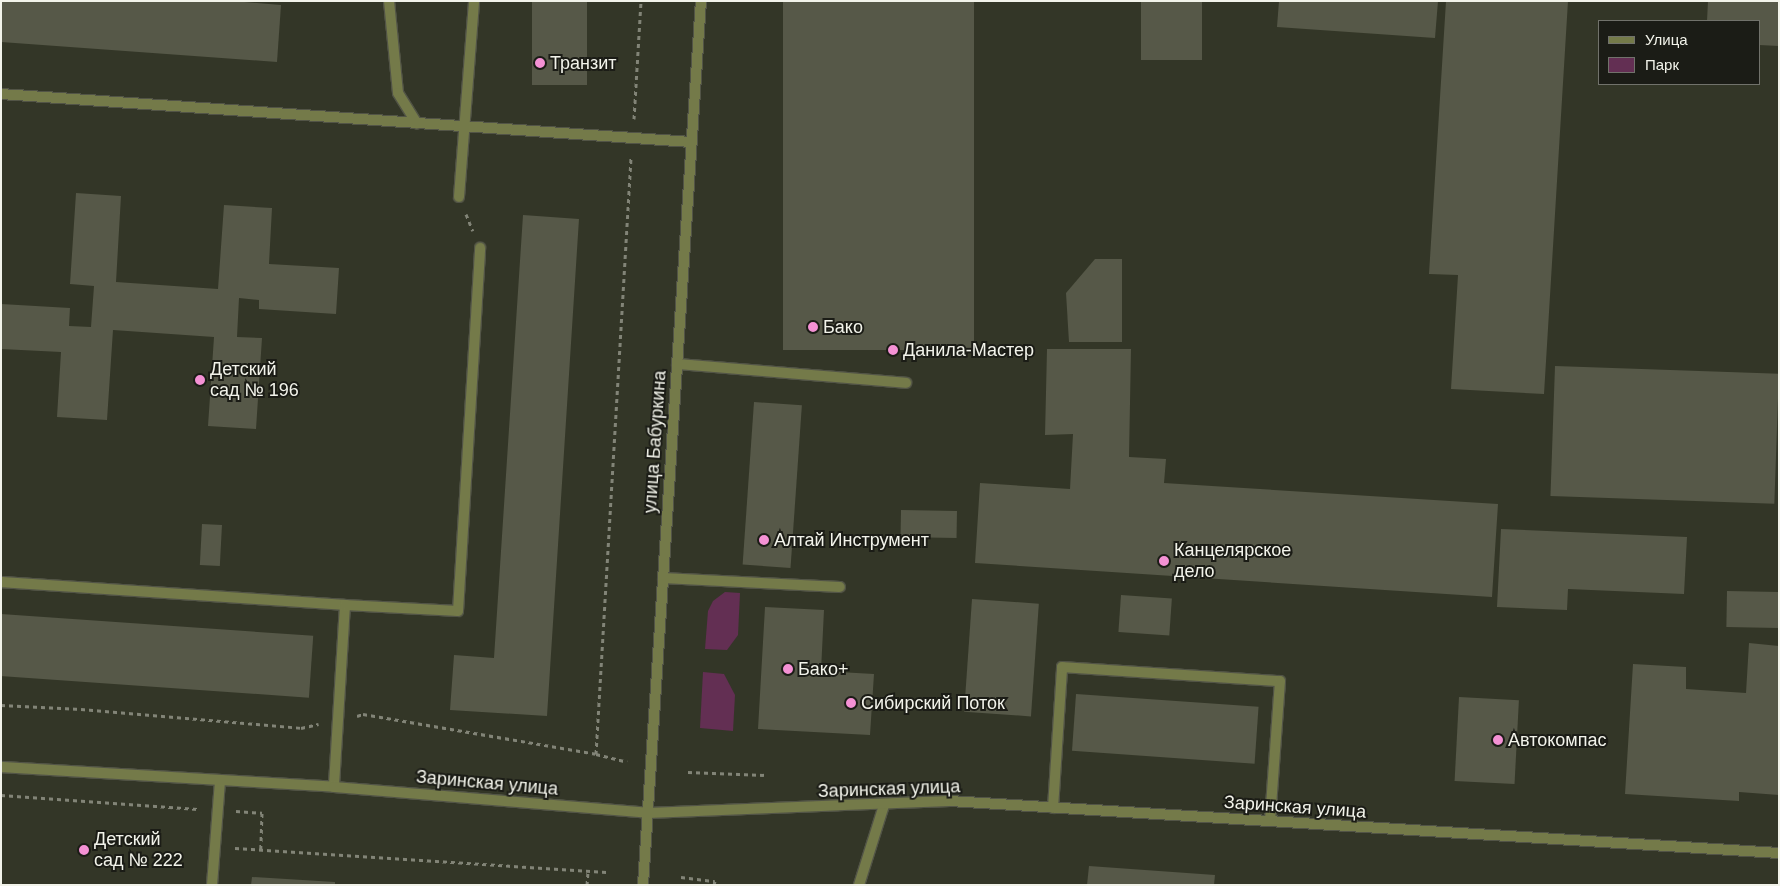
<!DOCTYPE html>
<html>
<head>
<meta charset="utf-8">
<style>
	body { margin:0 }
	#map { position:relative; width:1780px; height:886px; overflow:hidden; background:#333627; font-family:Arial,sans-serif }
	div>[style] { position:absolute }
	.green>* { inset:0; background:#632f53 }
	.building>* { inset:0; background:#565848; transform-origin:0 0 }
	.path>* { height:3px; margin-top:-1.5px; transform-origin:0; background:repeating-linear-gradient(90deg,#828477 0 4px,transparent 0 8px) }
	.roads { filter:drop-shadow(1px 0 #525446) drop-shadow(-1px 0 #525446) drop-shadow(0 1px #525446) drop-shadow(0 -1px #525446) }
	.lane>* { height:10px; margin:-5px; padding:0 5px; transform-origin:5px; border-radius:5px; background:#747a49 }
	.street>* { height:10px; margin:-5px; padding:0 5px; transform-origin:5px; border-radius:5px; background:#747a49 }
	.dots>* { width:14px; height:14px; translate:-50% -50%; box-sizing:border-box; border:2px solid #1b1c16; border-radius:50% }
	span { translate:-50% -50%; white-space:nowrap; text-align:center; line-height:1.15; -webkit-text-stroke:4px #1b1c16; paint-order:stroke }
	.poi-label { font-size:18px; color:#f2f3ea }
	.left { translate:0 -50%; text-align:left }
	.street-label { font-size:18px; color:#f2f3ea }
	.frame { position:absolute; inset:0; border:2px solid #f2f3ea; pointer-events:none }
	.legend { position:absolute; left:1598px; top:20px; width:162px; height:65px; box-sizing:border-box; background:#1b1c16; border:1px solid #71726b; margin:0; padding:6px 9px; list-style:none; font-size:15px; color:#f2f3ea }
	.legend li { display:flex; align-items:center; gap:10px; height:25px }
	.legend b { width:25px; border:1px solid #71726b }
</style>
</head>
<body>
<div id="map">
	<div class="green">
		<i style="clip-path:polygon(725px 592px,740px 593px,738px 635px,727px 650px,705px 649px,708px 611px,713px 601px)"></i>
		<i style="clip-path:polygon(703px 672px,724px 674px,735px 695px,733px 731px,700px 728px)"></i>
	</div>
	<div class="building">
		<i style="clip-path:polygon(1px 1px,233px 1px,281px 5px,277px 62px,1px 42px)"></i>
		<i style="left:532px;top:1px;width:55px;height:84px"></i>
		<i style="left:783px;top:1px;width:191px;height:349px"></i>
		<i style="left:1141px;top:1px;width:61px;height:59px"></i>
		<i style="clip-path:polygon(1279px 1px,1438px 1px,1435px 38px,1277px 27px)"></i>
		<i style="clip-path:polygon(1446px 1px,1568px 1px,1544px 394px,1451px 389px,1458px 275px,1429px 274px)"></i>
		<i style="clip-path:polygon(1708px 1px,1779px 1px,1779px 46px,1759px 45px,1759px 21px,1707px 21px)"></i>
		<i style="clip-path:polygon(76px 193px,121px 196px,116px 282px,218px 289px,224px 205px,272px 208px,269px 264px,339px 268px,336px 314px,259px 309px,259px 300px,239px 298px,237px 337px,262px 338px,256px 429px,208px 426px,214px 337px,113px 330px,107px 420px,57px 417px,61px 352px,1px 349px,1px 304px,70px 308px,69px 326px,91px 327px,94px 286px,70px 284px)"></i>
		<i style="clip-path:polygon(523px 215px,579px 219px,547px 716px,450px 710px,454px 655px,494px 658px)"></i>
		<i style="clip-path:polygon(1095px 259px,1122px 259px,1122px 342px,1069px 342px,1066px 293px)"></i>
		<i style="clip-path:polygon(1047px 349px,1131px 349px,1129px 457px,1166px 459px,1164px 483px,1498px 504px,1492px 597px,975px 563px,980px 483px,1070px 489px,1073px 434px,1045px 435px)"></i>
		<i style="left:1555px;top:366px;width:224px;height:130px;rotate:2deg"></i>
		<i style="left:754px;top:402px;width:48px;height:163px;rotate:4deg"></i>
		<i style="left:901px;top:510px;width:56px;height:27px;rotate:1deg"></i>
		<i style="left:202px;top:524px;width:20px;height:41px;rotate:3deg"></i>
		<i style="clip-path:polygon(1501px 529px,1687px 537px,1684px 594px,1568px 589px,1567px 610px,1497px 607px)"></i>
		<i style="left:1727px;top:591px;width:52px;height:36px;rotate:1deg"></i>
		<i style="left:1121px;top:595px;width:51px;height:37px;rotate:4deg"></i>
		<i style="left:972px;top:599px;width:67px;height:113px;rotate:4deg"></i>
		<i style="clip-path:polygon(765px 607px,824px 610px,821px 671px,874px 674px,870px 735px,758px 729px)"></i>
		<i style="left:1px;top:614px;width:313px;height:62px;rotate:4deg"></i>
		<i style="clip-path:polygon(1749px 643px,1779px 646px,1779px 795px,1739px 792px,1739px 801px,1625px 794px,1633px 664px,1686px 667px,1686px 689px,1746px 693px)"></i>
		<i style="left:1076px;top:694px;width:183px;height:57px;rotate:4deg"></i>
		<i style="left:1459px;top:697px;width:60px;height:84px;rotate:3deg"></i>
		<i style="clip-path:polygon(1089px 866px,1215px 875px,1214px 885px,1087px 885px)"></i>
		<i style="clip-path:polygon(252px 877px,335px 882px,335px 885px,251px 885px)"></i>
	</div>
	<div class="path">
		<i style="left:634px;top:119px;width:118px;rotate:-86.6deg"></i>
		<i style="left:466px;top:214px;width:18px;rotate:68deg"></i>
		<i style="left:1px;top:705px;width:80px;rotate:2.9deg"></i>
		<i style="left:81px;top:709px;width:221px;rotate:4.9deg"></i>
		<i style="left:301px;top:728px;width:18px;rotate:-13deg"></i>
		<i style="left:357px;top:716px;width:6px;rotate:-18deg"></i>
		<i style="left:363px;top:714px;width:236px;rotate:9.7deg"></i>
		<i style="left:596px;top:754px;width:32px;rotate:14deg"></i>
		<i style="left:596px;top:754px;width:597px;rotate:-86.64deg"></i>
		<i style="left:688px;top:772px;width:78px;rotate:2.2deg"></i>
		<i style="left:1px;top:795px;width:197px;rotate:4.1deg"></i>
		<i style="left:236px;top:811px;width:26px;rotate:4deg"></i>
		<i style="left:262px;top:813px;width:37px;rotate:92deg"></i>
		<i style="left:235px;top:848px;width:372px;rotate:3.7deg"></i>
		<i style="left:681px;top:877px;width:34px;rotate:7deg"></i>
		<i style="left:715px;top:881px;width:4px;rotate:104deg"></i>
		<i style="left:587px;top:885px;width:14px;rotate:-86deg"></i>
	</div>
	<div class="roads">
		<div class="lane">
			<i style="left:389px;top:1px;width:92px;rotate:84.4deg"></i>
			<i style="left:398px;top:93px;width:36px;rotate:58deg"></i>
			<i style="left:1px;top:94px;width:692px;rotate:3.98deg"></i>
			<i style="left:459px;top:197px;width:197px;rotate:-85.6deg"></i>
			<i style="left:677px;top:364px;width:230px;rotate:4.7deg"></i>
			<i style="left:663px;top:578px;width:177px;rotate:2.9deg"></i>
			<i style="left:1px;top:582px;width:345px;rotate:3.8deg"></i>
			<i style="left:345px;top:605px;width:182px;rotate:93.5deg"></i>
			<i style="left:345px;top:605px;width:113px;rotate:3deg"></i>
			<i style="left:458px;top:611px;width:364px;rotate:-86.5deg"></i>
			<i style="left:1053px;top:808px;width:141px;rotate:-86.3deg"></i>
			<i style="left:1062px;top:667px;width:218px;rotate:3.7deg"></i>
			<i style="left:1280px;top:681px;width:140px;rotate:94.1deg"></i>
			<i style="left:212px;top:885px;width:105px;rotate:-85.6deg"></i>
			<i style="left:859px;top:885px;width:84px;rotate:-72.6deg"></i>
		</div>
		<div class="street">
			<i style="left:1px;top:767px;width:334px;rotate:3.4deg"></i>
			<i style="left:334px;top:787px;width:315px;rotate:4.7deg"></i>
			<i style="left:648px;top:813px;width:302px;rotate:-2.3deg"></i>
			<i style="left:950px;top:801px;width:831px;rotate:3.59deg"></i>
			<i style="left:643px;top:885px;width:886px;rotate:-86.25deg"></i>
		</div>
	</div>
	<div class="dots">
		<i style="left:540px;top:63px;background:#f491d4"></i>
		<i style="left:813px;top:327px;background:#f491d4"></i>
		<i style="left:893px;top:350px;background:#f491d4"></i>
		<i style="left:200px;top:380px;background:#f491d4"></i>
		<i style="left:764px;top:540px;background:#f491d4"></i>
		<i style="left:1164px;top:561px;background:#f491d4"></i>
		<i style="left:788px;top:669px;background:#f491d4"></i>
		<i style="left:851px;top:703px;background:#f491d4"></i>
		<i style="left:1498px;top:740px;background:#f491d4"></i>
		<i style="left:84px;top:850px;background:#f491d4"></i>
	</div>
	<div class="poi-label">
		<span class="left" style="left:550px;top:63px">Транзит</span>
		<span class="left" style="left:823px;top:327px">Бако</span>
		<span class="left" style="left:903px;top:350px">Данила-Мастер</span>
		<span class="left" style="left:210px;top:380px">Детский<br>сад № 196</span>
		<span class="left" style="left:774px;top:540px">Алтай Инструмент</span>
		<span class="left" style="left:1174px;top:561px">Канцелярское<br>дело</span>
		<span class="left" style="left:798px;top:669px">Бако+</span>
		<span class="left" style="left:861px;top:703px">Сибирский Поток</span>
		<span class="left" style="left:1508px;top:740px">Автокомпас</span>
		<span class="left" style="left:94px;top:850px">Детский<br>сад № 222</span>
	</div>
	<div class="street-label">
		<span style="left:655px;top:442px;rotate:-86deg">улица Бабуркина</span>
		<span style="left:487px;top:783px;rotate:5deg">Заринская улица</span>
		<span style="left:889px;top:789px;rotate:-2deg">Заринская улица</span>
		<span style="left:1295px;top:807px;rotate:4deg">Заринская улица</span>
	</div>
	<div class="frame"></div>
	<ul class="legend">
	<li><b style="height:6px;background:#747a49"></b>Улица</li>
	<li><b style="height:14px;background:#632f53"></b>Парк</li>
	</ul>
</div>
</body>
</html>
